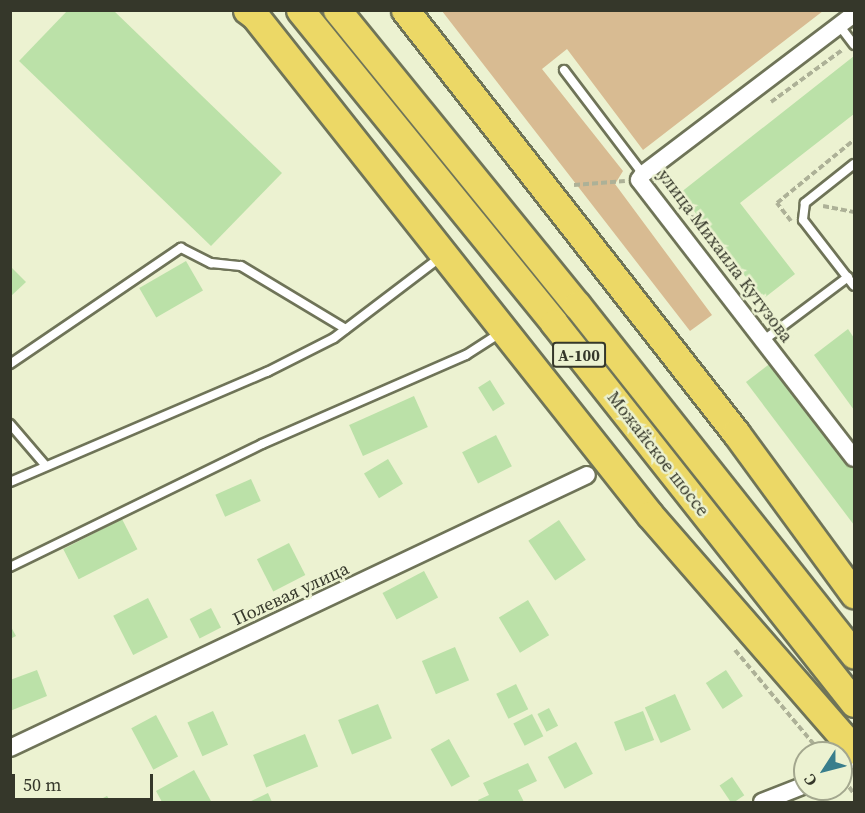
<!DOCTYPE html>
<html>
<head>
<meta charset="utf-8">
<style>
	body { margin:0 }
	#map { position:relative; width:865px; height:813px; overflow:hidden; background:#ecf2d1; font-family:"Source Serif 4",serif }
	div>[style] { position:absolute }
	.green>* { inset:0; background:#d8bb92 }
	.building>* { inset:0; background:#bbe1a8; transform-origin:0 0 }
	.path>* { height:4px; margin-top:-2px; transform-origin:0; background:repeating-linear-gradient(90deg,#adb197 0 6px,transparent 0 9px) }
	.roads { filter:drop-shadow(2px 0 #6f7458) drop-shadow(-2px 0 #6f7458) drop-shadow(0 2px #6f7458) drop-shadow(0 -2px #6f7458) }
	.lane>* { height:8px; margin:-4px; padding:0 4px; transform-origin:4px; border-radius:4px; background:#fff }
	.street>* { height:16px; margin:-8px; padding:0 8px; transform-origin:8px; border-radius:8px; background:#fff }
	.primary>* { height:27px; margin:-13.5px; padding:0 13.5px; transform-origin:13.5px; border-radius:13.5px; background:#ecd866 }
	span { translate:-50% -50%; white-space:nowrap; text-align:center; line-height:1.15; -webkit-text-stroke:5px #ecf2d1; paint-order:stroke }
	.shield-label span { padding:2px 4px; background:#ecf2d1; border:2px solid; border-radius:4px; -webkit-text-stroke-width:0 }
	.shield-label { font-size:16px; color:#35372a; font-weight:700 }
	.street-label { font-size:18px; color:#35372a }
	.frame { position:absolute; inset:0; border:12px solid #35372a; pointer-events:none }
	.north { position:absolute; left:793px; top:741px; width:60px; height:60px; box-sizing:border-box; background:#ecf2d1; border:2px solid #a3a78e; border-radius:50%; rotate:234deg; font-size:16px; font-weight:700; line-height:24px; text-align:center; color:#35372a }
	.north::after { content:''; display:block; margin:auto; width:21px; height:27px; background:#397e8c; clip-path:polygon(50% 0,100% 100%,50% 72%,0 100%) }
	.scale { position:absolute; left:12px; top:774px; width:141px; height:27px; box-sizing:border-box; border:3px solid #35372a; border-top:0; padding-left:8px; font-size:18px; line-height:21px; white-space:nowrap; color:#35372a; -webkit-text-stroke:4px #ecf2d1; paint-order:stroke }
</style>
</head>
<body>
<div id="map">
	<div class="green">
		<i style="clip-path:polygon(442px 11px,823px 11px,643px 150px,567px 49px,542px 69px,623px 171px,615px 184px,712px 315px,690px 331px)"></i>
	</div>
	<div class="building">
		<i style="clip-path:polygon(68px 10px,113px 10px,282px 173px,211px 246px,19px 61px)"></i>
		<i style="clip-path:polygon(854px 56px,854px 114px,740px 203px,795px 274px,763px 299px,680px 193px)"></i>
		<i style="left:186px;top:261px;width:34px;height:54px;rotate:60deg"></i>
		<i style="clip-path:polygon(10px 266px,26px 282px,10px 297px)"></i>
		<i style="clip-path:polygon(848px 329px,854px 338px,854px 410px,814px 355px)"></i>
		<i style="clip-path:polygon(776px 359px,854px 463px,854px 525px,746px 382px)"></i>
		<i style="left:490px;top:380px;width:28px;height:14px;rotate:58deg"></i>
		<i style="left:414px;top:396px;width:34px;height:71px;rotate:66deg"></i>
		<i style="left:496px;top:435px;width:35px;height:38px;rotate:63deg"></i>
		<i style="left:388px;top:459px;width:29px;height:28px;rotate:59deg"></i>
		<i style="left:251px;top:479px;width:24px;height:39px;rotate:66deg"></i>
		<i style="left:122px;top:519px;width:34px;height:66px;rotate:63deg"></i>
		<i style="left:559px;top:520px;width:48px;height:37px;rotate:56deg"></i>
		<i style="left:289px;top:543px;width:36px;height:36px;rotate:63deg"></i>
		<i style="left:424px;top:571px;width:30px;height:47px;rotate:62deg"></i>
		<i style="left:148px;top:598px;width:44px;height:39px;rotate:63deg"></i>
		<i style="left:528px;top:600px;width:41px;height:34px;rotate:59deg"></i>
		<i style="left:211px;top:608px;width:22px;height:24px;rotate:63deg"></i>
		<i style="clip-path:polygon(10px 625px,16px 636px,10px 639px)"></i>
		<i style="left:455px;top:647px;width:36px;height:36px;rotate:67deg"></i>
		<i style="clip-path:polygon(37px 670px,47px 696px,10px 711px,10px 680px)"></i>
		<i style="left:726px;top:670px;width:31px;height:24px;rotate:57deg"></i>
		<i style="left:516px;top:684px;width:28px;height:22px;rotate:64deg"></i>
		<i style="left:675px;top:694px;width:39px;height:33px;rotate:66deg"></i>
		<i style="left:378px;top:704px;width:37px;height:43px;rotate:68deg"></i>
		<i style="left:549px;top:708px;width:20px;height:13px;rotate:63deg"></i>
		<i style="left:213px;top:711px;width:37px;height:28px;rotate:66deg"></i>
		<i style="left:643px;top:711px;width:31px;height:31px;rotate:69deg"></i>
		<i style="left:532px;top:714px;width:25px;height:21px;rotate:63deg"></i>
		<i style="left:156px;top:715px;width:47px;height:28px;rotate:62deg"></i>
		<i style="left:305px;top:734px;width:35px;height:56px;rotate:68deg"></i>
		<i style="left:449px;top:739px;width:43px;height:21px;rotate:61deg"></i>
		<i style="left:576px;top:742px;width:36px;height:32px;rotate:62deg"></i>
		<i style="clip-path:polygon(528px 763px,537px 781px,518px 790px,524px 802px,479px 802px,478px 800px,489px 795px,483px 783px)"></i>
		<i style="clip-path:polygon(194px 770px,211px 801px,162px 802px,156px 791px)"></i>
		<i style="left:732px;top:777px;width:22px;height:15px;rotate:56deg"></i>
		<i style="clip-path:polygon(268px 793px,272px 802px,249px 802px)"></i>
		<i style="clip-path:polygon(107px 796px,111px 802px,95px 802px)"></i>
	</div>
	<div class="path">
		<i style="left:771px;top:102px;width:88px;rotate:-36.2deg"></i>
		<i style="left:665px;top:179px;width:67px;rotate:54.2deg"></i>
		<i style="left:574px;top:185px;width:51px;rotate:-4.5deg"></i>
		<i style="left:823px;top:206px;width:32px;rotate:11deg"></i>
		<i style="left:791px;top:221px;width:23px;rotate:-128deg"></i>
		<i style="left:777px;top:203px;width:99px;rotate:-39.3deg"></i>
		<i style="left:735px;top:650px;width:134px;rotate:50.1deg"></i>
		<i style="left:844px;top:780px;width:17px;rotate:54deg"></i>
	</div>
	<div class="roads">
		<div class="lane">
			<i style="left:839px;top:25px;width:25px;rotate:53deg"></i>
			<i style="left:564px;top:70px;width:131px;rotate:52.8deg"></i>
			<i style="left:854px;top:164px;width:63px;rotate:141.5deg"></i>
			<i style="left:805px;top:203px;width:17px;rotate:97deg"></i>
			<i style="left:803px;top:220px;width:83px;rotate:52.3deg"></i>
			<i style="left:764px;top:340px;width:105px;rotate:-36.9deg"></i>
			<i style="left:10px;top:364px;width:207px;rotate:-34.2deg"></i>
			<i style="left:181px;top:248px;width:34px;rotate:27deg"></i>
			<i style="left:211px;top:263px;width:30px;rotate:6deg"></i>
			<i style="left:241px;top:266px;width:122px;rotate:31deg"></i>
			<i style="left:10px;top:424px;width:55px;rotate:49.4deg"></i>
			<i style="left:10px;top:482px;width:280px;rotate:-23.2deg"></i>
			<i style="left:267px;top:372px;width:75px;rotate:-26.9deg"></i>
			<i style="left:334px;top:338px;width:136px;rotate:-37.2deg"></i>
			<i style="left:10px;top:567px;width:280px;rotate:-26deg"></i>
			<i style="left:262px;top:444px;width:223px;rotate:-23.6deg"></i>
			<i style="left:466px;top:355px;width:40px;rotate:-32.9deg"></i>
		</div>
		<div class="street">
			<i style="left:854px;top:14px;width:265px;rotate:142.8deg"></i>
			<i style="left:643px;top:174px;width:7px;rotate:124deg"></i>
			<i style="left:639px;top:180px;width:351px;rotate:52.3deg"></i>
			<i style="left:10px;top:748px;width:638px;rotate:-25.32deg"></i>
			<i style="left:841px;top:766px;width:15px;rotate:-32deg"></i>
			<i style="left:762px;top:802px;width:46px;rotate:-21.6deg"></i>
		</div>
		<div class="primary">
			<i style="left:247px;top:10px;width:10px;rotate:37deg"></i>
			<i style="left:255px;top:16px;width:636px;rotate:51.64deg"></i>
			<i style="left:650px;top:515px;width:311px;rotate:49deg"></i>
			<i style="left:300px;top:10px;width:403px;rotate:50.9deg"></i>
			<i style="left:554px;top:323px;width:484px;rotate:51.7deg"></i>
			<i style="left:337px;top:10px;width:380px;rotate:50.9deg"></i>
			<i style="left:577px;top:305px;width:446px;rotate:51.6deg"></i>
			<i style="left:405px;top:10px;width:537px;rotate:51.96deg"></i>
			<i style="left:736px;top:433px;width:200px;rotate:53.8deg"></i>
		</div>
	</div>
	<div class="shield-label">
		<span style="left:579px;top:355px">А-100</span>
	</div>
	<div class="street-label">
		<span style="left:725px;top:256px;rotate:53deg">улица Михаила Кутузова</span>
		<span style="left:658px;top:454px;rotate:52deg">Можайское шоссе</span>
		<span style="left:291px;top:594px;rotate:-25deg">Полевая улица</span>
	</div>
	<div class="frame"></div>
	<div class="north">С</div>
	<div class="scale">50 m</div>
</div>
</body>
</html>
